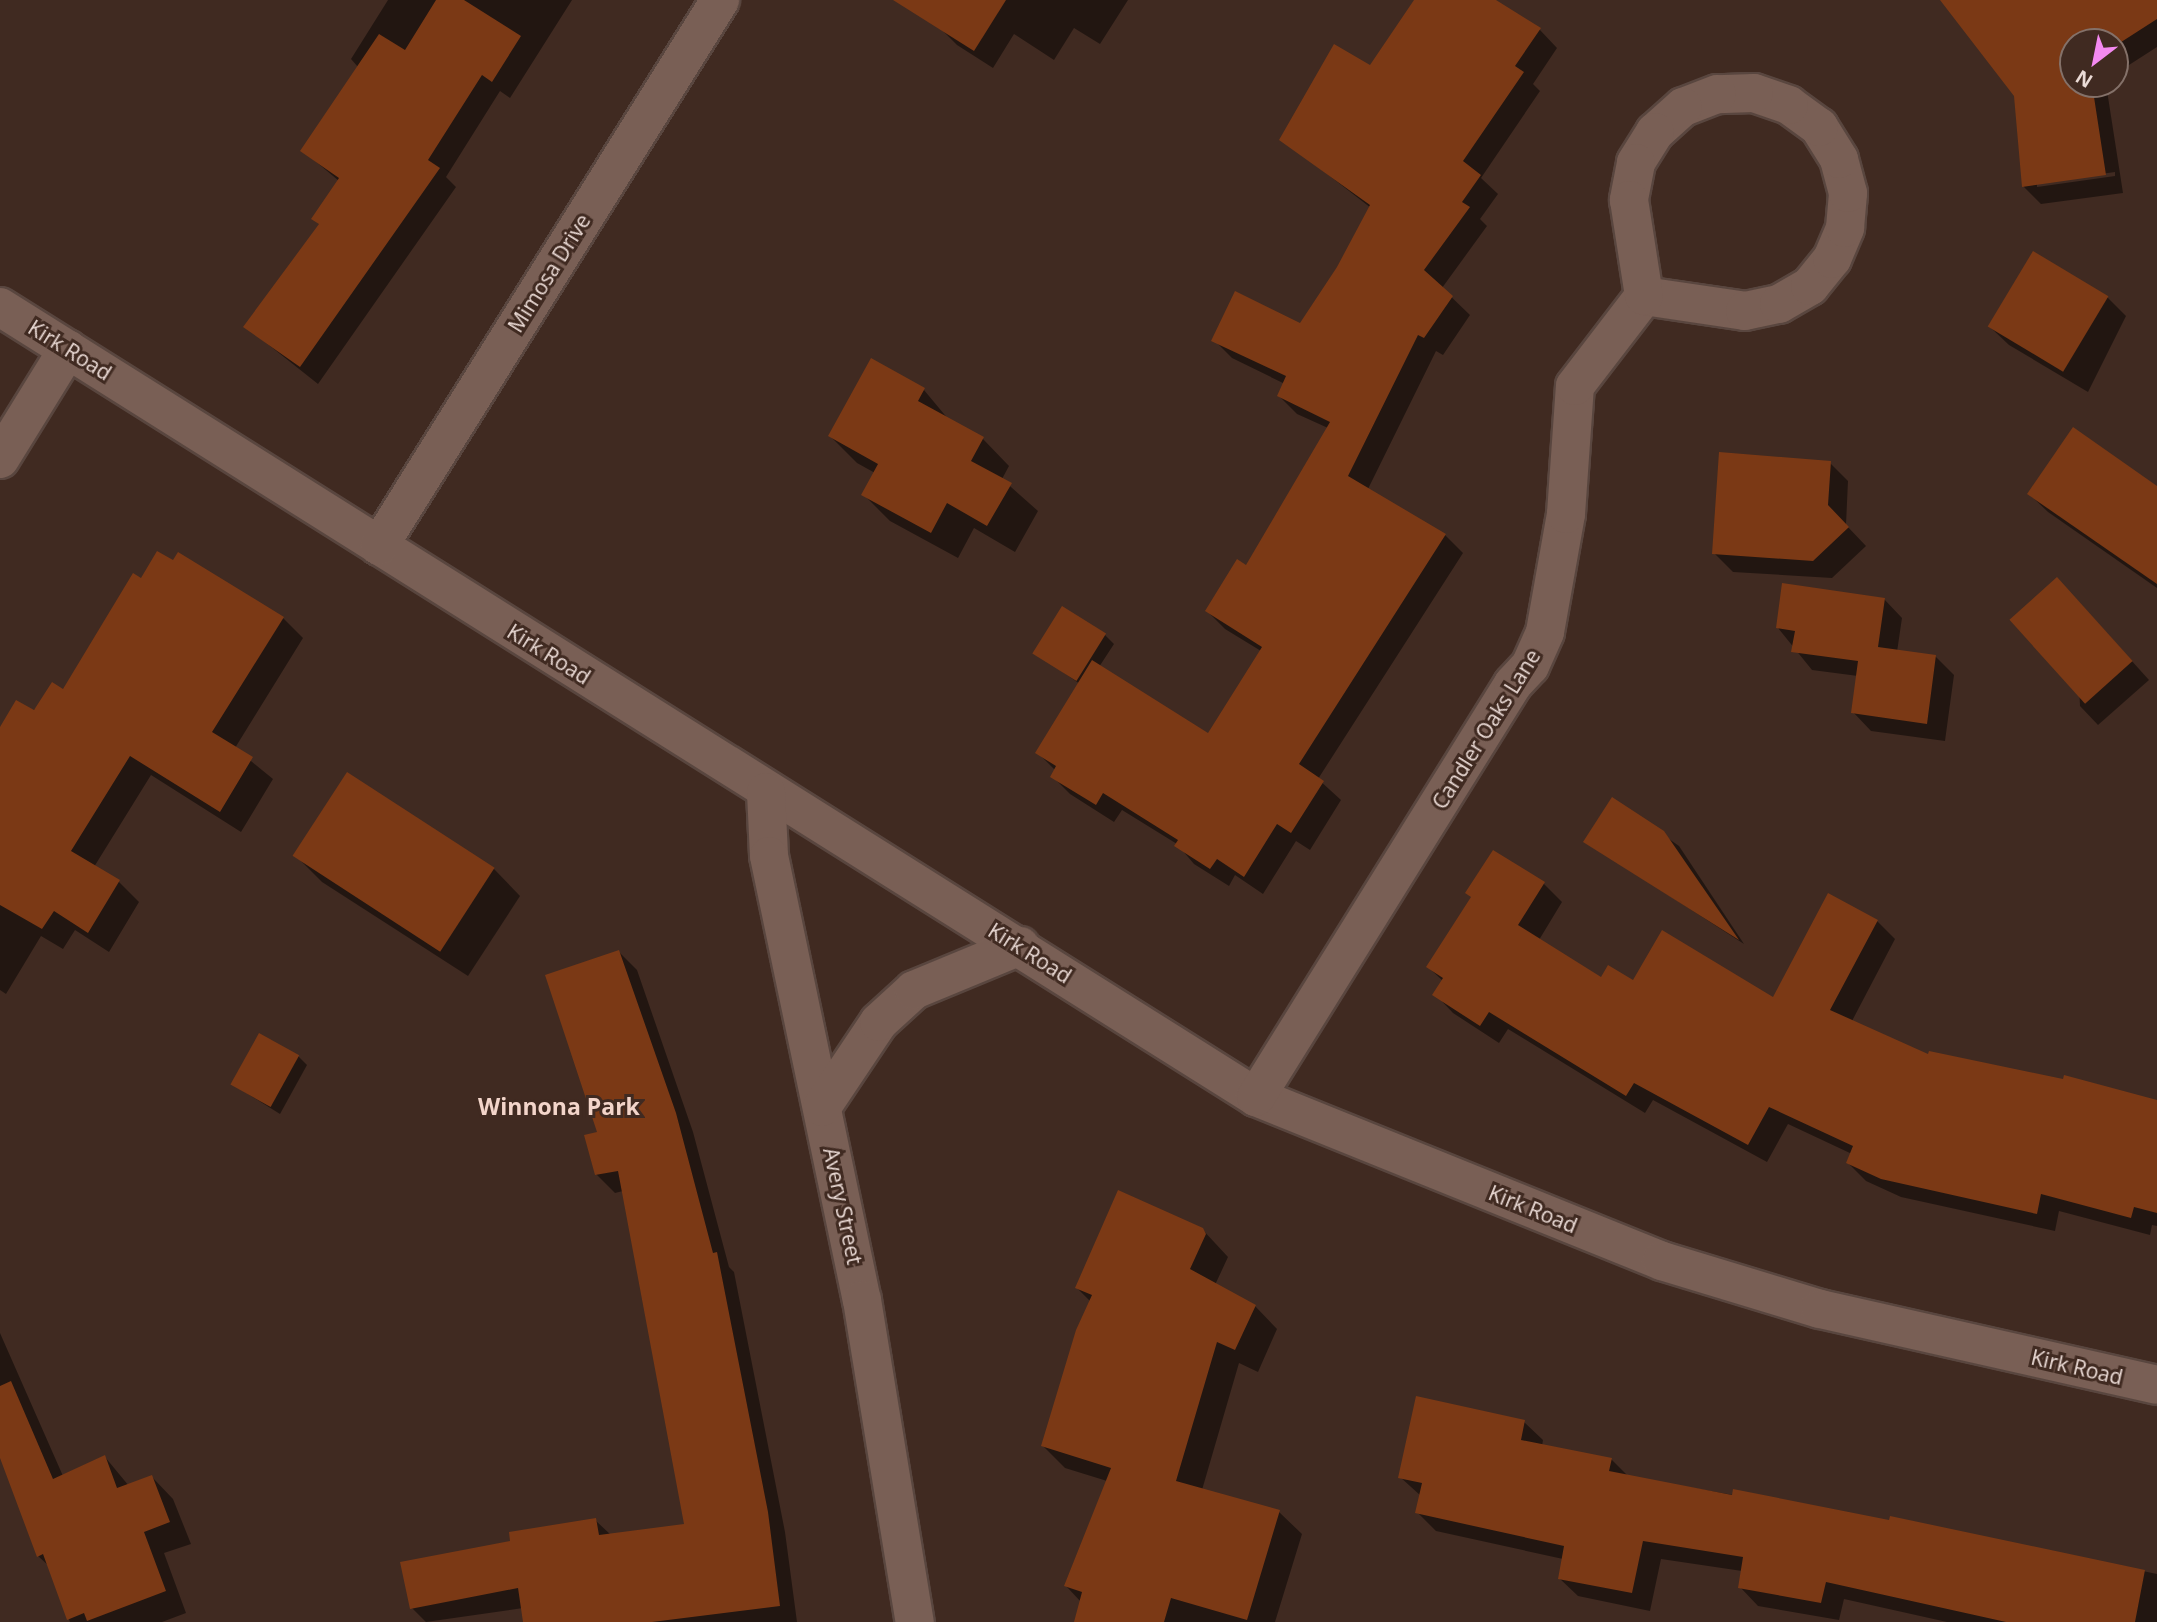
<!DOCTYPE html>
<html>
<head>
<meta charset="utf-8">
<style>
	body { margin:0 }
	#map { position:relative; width:2157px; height:1622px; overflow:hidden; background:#402a21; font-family:"Open Sans",sans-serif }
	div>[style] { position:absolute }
	.shadow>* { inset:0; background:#0007 }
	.building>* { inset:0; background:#7b3915; transform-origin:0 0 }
	.roads { filter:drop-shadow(2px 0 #59463f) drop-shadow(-2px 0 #59463f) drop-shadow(0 2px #59463f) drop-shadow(0 -2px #59463f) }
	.street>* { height:38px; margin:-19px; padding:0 19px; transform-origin:19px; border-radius:19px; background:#795f55 }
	span { translate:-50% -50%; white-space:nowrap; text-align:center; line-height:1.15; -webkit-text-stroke:6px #402a21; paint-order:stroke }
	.street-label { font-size:21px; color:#ebdbd6 }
	.neighbourhood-label { font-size:23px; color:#f3d5ca; font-weight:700 }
	.north { position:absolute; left:2059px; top:28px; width:70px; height:70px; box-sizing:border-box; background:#402a21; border:2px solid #847169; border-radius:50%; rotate:212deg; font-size:19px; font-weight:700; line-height:28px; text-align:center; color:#ebdbd6 }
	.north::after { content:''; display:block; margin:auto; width:24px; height:32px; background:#f489f0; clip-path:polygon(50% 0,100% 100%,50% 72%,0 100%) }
</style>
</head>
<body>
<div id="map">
	<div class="shadow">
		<i style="clip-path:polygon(388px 0,572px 0,510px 98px,500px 91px,446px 177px,456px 187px,318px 384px,245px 326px,321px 226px,339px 181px,302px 150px,358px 67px,351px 59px)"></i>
		<i style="clip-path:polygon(956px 0,1128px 0,1100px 44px,1074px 28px,1054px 60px,1014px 34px,993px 68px,957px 45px,939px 27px)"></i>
		<i style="clip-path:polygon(1416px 0,1493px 0,1540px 30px,1557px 48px,1533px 84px,1540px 91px,1481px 178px,1498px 194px,1480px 219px,1487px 226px,1442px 288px,1470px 315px,1443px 355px,1436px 351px,1368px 489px,1445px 535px,1463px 553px,1318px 779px,1341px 800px,1310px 850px,1296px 841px,1263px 894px,1235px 875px,1229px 886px,1194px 864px,1177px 844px,1122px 810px,1114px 822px,1070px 794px,1052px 776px,1056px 771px,1037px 752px,1080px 684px,1034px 652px,1105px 635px,1114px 644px,1099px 667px,1208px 735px,1261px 651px,1225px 629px,1207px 611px,1246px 567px,1328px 428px,1297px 414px,1279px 396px,1285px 384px,1232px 358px,1214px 340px,1300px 325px,1338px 268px,1371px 208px,1282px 139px,1370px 67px)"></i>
		<i style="clip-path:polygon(evenodd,1942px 0,2157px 0,2157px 47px,2115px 74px,2115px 42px,2073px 42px,2073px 84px,2106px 84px,2123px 193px,2041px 204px,2024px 187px,2016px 95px,1942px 0,2115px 172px,2115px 176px,2037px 187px,2037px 183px,2115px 172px)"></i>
		<i style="clip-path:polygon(2107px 297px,2126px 316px,2088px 392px,2009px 345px,1990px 327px)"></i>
		<i style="clip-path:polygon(924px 390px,949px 420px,983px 439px,1009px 466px,1002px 479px,1038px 511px,1015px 552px,974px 528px,958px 558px,890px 521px,863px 494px,875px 473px,857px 463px,830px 436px)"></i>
		<i style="clip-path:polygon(1830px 463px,1848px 481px,1846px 525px,1866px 546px,1832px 578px,1733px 572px,1714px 553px)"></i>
		<i style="clip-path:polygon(2157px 490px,2157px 588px,2048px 512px,2029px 494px)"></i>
		<i style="clip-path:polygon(142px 581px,283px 618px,303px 638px,235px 748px,273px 779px,241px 832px,151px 775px,94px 867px,119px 882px,139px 902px,109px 952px,75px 930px,63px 949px,41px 936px,6px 994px,0 990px,0 731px,64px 691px)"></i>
		<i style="clip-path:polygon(2075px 598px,2149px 680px,2098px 725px,2080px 706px)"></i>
		<i style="clip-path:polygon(1884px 599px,1902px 618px,1897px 652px,1936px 657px,1954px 675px,1945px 741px,1871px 731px,1853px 712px,1858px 676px,1812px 670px,1778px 628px)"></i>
		<i style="clip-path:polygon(1612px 799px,1679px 846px,1744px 944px,1585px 841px)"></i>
		<i style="clip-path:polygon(1493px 852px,1544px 884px,1562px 902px,1539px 940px,1602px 979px,1774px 999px,1877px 921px,1895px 939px,1852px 1021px,1929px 1056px,2157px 1102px,2157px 1226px,2152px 1225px,2150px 1235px,2059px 1211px,2055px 1231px,1901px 1197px,1866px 1181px,1848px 1163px,1852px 1154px,1788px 1124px,1767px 1162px,1653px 1100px,1645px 1113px,1508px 1029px,1499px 1043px,1453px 1013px,1435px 994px,1443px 981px,1428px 967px,1472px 898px)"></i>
		<i style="clip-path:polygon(295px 855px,494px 869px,520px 896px,468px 976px,322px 882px)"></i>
		<i style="clip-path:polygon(619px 952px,637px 970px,693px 1132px,729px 1267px,734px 1272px,785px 1532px,797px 1622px,525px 1622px,523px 1608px,426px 1622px,412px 1608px,512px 1542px,595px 1520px,611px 1535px,686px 1525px,623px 1191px,615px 1193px,596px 1174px)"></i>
		<i style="clip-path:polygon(298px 1056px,307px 1065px,280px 1114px,232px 1084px)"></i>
		<i style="clip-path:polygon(1202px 1229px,1228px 1257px,1215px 1285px,1255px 1306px,1277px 1329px,1258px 1372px,1239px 1363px,1202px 1490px,1279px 1512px,1302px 1534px,1275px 1622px,1076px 1622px,1081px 1602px,1066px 1586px,1107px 1481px,1065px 1468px,1043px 1446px,1091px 1302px,1077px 1288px)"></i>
		<i style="clip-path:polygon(0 1333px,63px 1476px,105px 1457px,129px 1486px,152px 1477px,173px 1499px,191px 1544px,164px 1553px,186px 1613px,162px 1622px,70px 1622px,50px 1567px,38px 1556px,0 1453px)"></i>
		<i style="clip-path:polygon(1524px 1422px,1543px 1440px,1542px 1446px,1611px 1459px,1629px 1477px,1890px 1522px,1891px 1518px,2157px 1574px,2157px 1622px,1947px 1622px,1844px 1599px,1839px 1620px,1758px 1606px,1740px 1587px,1742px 1571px,1661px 1559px,1650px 1611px,1578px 1596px,1559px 1578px,1563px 1559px,1436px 1531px,1417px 1512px,1421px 1496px,1400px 1477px)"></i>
	</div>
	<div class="building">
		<i style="clip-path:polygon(436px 0,464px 0,521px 36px,492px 82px,482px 75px,428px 160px,440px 168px,300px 367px,243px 327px,319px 224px,311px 219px,339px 178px,300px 151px,379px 34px,405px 50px)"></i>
		<i style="clip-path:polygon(893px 0,1006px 0,974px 51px)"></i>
		<i style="clip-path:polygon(1414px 0,1496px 0,1541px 28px,1515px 66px,1524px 72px,1463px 161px,1481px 175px,1462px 202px,1470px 207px,1424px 270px,1453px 296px,1424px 338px,1418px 335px,1348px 476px,1446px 534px,1299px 764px,1324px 781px,1291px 833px,1277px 824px,1244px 877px,1217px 859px,1210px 869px,1174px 846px,1178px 840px,1103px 793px,1096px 805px,1050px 777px,1056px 766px,1035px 753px,1092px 660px,1208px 733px,1262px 647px,1205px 611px,1237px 559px,1246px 565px,1330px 422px,1277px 396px,1286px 376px,1211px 341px,1235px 291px,1300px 323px,1337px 267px,1370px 205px,1279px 140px,1334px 44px,1370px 65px)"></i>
		<i style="clip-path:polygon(1940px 0,2157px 0,2157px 19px,2115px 46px,2115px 42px,2073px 42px,2073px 84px,2092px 84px,2106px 175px,2022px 187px,2014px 96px)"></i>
		<i style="left:2033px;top:251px;width:88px;height:88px;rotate:31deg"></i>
		<i style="clip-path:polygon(871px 358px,925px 388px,918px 401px,984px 437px,971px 461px,1012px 483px,987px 526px,947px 503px,931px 533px,861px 495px,878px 464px,828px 436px)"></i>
		<i style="clip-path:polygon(2073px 427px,2157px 486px,2157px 584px,2027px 494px)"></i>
		<i style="clip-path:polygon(1719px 452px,1831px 461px,1828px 505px,1849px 527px,1813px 561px,1712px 554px)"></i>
		<i style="clip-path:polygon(157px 551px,173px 560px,178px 552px,284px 617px,212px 732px,253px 757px,220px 812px,130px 756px,71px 851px,120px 880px,88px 933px,54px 911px,42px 929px,0 905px,0 727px,16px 700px,34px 710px,52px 682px,63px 689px,133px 573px,141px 578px)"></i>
		<i style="left:2057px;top:577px;width:113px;height:64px;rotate:48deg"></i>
		<i style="clip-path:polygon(1782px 583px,1885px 598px,1878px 647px,1936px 655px,1927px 724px,1851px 713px,1858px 661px,1791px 652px,1795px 631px,1776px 628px)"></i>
		<i style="left:1062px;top:606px;width:52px;height:56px;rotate:32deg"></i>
		<i style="left:347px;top:772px;width:176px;height:100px;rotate:33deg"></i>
		<i style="clip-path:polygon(1612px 797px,1664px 831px,1739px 940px,1583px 842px)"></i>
		<i style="clip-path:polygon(1493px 850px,1545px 882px,1518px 925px,1601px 977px,1608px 965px,1633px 980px,1662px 930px,1773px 997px,1828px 893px,1878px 920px,1830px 1010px,1928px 1054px,1929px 1051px,2063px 1079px,2064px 1075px,2157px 1100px,2157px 1213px,2134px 1207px,2131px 1218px,2041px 1194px,2037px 1214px,1881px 1179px,1846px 1163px,1853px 1146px,1769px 1107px,1748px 1145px,1634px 1083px,1626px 1096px,1489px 1012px,1480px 1026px,1432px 995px,1443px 978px,1426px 967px,1471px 897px,1465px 893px)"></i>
		<i style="clip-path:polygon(619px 950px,676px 1113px,713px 1253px,717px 1252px,768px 1512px,780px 1606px,652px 1622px,523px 1622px,518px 1588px,410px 1609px,400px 1562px,510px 1541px,509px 1532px,596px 1518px,599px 1535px,684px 1524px,618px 1171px,595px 1175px,584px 1135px,597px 1132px,545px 975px)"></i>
		<i style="left:259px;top:1033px;width:46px;height:59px;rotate:29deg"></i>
		<i style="clip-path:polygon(1118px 1190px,1203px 1228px,1206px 1234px,1190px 1269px,1256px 1305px,1235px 1350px,1217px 1342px,1176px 1481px,1280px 1510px,1247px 1620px,1171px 1598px,1164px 1622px,1074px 1622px,1082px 1592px,1064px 1586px,1111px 1468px,1041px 1446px,1076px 1330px,1092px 1295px,1075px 1288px)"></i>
		<i style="clip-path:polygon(11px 1381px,53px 1479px,105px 1455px,117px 1488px,152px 1475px,170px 1522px,144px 1532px,166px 1591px,87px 1621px,84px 1613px,67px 1620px,43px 1554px,37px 1557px,0 1458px,0 1386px)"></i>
		<i style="clip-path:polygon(1416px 1396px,1525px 1420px,1521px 1440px,1612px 1458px,1609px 1471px,1732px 1495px,1733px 1489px,1889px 1520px,1890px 1516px,2145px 1570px,2135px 1622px,2006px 1622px,1826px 1582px,1821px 1603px,1738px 1588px,1743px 1557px,1643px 1541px,1632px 1593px,1558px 1579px,1564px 1546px,1415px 1513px,1422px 1483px,1398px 1478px)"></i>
	</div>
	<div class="roads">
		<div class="street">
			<i style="left:0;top:307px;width:1484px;rotate:32.17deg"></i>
			<i style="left:1256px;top:1097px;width:438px;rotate:22deg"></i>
			<i style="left:1662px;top:1261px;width:165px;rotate:16.9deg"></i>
			<i style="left:1820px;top:1309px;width:345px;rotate:12.7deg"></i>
			<i style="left:0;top:459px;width:129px;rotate:-58.3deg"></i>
			<i style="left:379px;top:546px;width:644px;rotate:-58.01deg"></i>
			<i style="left:766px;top:792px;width:64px;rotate:87.3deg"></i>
			<i style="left:769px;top:856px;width:454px;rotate:78.2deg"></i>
			<i style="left:862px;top:1300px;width:326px;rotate:80.7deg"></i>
			<i style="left:1256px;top:1097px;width:486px;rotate:-58.1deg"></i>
			<i style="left:1513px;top:684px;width:25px;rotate:-47deg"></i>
			<i style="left:1530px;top:666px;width:37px;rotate:-66deg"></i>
			<i style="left:1545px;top:632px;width:120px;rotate:-79.9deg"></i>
			<i style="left:1566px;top:514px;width:128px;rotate:-86deg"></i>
			<i style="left:1575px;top:386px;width:113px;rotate:-52.5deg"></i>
			<i style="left:1644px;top:296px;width:102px;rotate:8.4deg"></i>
			<i style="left:1745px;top:311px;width:35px;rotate:-12deg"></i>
			<i style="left:1779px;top:304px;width:36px;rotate:-30deg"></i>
			<i style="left:1810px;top:286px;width:35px;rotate:-51deg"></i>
			<i style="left:1832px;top:259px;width:34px;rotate:-67deg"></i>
			<i style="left:1845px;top:228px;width:35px;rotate:-85deg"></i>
			<i style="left:1848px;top:193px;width:35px;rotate:-105deg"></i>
			<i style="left:1839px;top:159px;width:38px;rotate:-122deg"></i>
			<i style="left:1819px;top:127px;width:37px;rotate:-144deg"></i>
			<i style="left:1789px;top:105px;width:37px;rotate:-161deg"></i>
			<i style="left:1754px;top:93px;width:37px;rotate:178deg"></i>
			<i style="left:1717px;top:94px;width:36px;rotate:159deg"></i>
			<i style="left:1683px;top:107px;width:38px;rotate:138deg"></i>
			<i style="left:1655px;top:132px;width:36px;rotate:122deg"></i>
			<i style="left:1636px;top:163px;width:38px;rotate:101deg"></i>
			<i style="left:1629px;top:200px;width:97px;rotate:81.1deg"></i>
			<i style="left:822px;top:1107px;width:102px;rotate:-56.2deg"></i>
			<i style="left:879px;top:1022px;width:47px;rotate:-42.4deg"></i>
			<i style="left:914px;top:990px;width:115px;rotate:-22.5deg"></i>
		</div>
	</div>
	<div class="street-label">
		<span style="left:549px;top:273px;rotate:-58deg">Mimosa Drive</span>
		<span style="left:70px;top:350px;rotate:32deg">Kirk Road</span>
		<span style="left:549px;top:654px;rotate:32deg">Kirk Road</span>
		<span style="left:1486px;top:729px;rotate:-58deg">Candler Oaks Lane</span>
		<span style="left:1030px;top:953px;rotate:32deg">Kirk Road</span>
		<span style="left:843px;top:1206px;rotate:78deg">Avery Street</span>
		<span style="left:1533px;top:1209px;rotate:22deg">Kirk Road</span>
		<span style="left:2077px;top:1367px;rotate:13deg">Kirk Road</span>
	</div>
	<div class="neighbourhood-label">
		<span style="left:559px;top:1106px">Winnona Park</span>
	</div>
	<div class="north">N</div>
</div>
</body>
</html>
